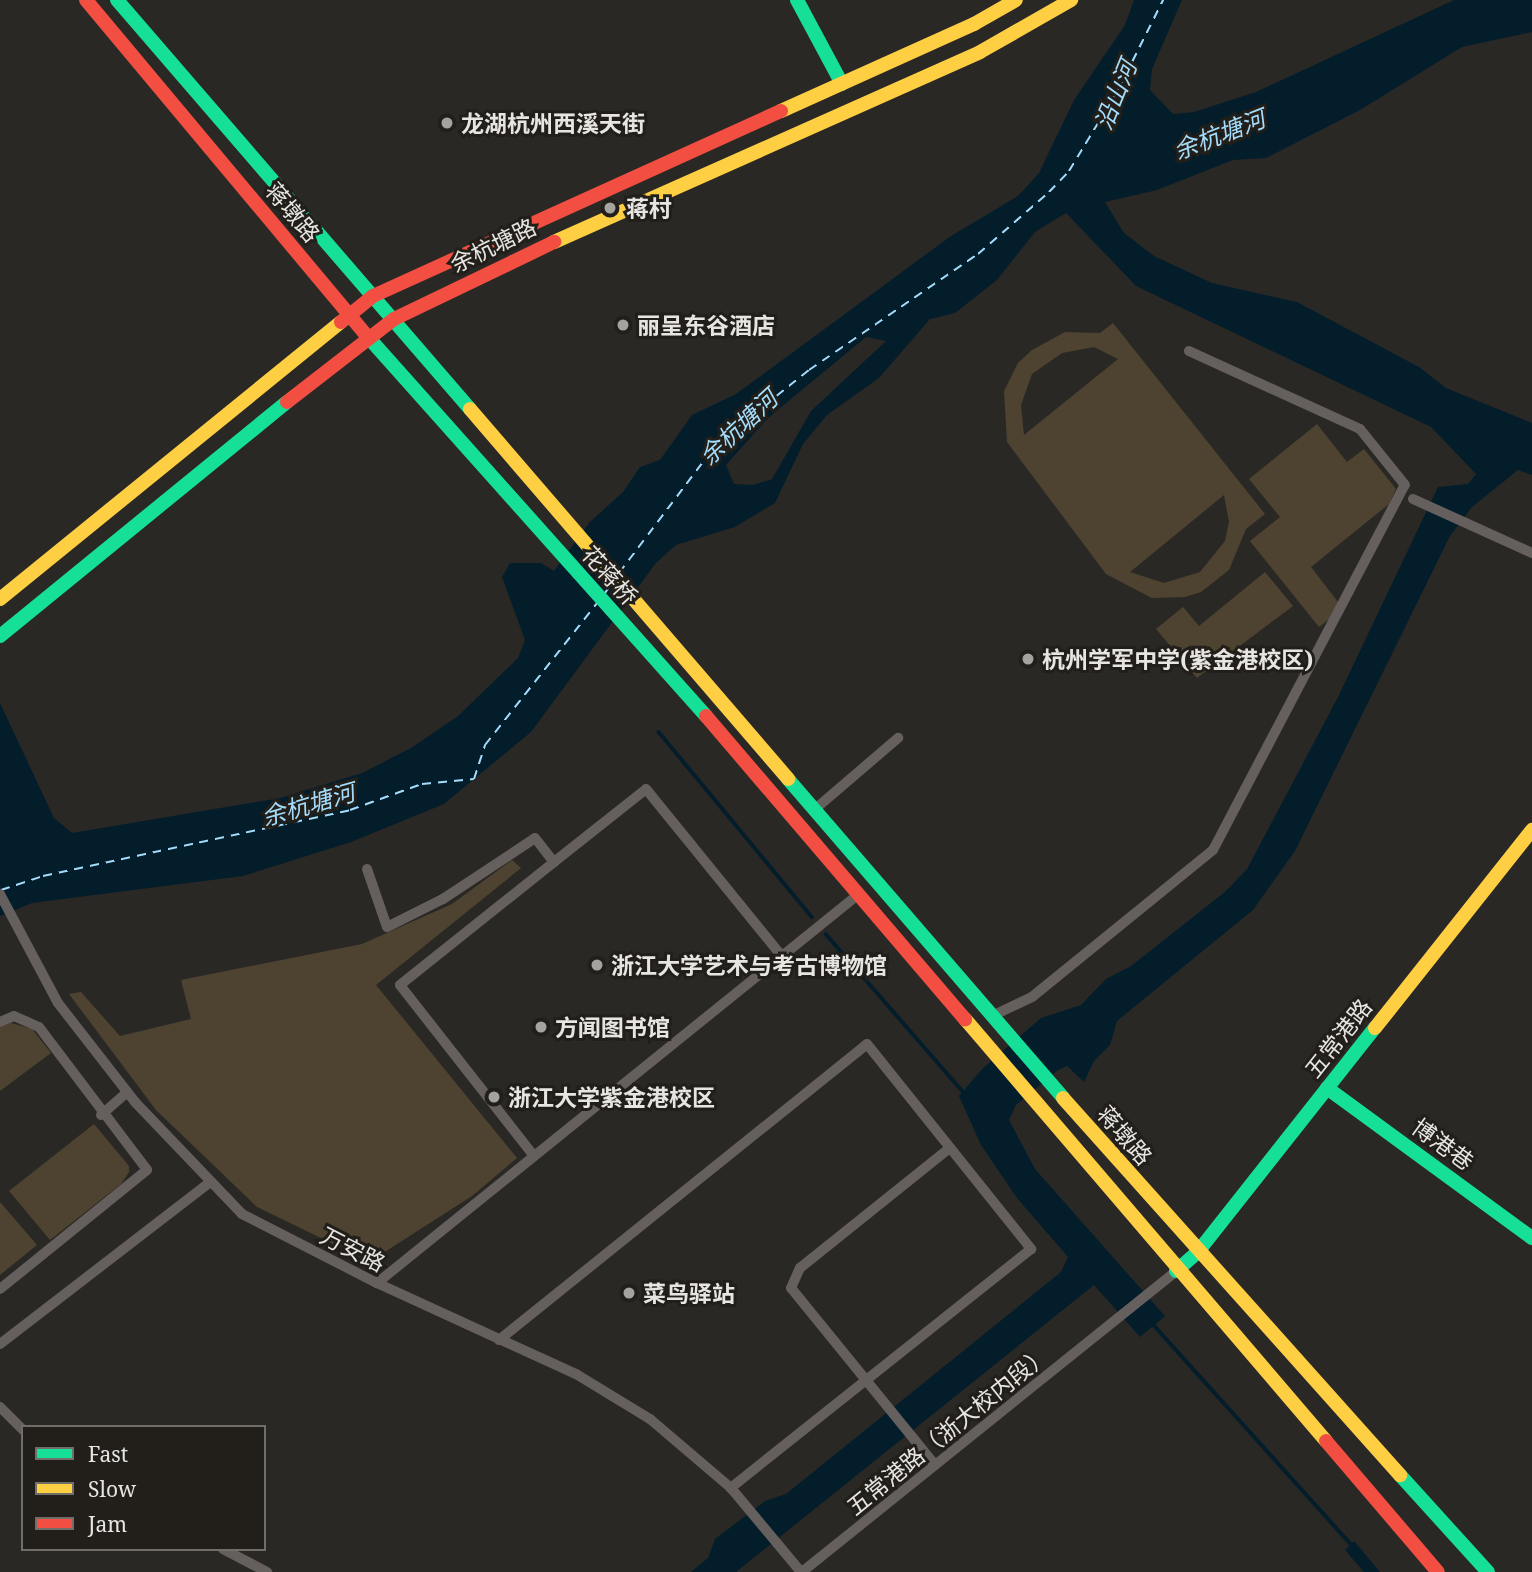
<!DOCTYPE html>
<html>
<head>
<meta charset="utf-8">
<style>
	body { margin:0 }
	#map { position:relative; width:1532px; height:1572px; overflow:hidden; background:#2a2825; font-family:"Noto Serif","Noto Sans SC",serif }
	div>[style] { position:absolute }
	.green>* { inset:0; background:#4e4330 }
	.water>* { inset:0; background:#041d2b }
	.stream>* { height:3.5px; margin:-1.75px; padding:0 1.75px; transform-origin:1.75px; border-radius:1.75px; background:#041d2b }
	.ferry>* { height:2px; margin-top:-1px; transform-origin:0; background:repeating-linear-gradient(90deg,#a4dcfc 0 9px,transparent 0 16px) }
	.street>* { height:10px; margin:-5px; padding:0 5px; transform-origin:5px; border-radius:5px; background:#655f5e }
	.fast>* { height:14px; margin:-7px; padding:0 7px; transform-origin:7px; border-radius:7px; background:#16e098 }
	.slow>* { height:14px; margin:-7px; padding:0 7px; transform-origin:7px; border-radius:7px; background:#ffcf43 }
	.jam>* { height:14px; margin:-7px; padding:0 7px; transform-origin:7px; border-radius:7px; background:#f24e42 }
	.dots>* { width:19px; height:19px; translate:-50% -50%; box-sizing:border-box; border:4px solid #221f1a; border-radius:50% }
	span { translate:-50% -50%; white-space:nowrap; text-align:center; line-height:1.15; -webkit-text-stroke:6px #221f1a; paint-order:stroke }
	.poi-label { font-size:23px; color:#e7e5e1; font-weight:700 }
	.left { translate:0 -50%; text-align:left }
	.street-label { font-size:23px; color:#e7e5e1 }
	.water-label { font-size:24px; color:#a4dcfc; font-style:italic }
	.legend { position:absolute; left:21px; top:1425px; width:245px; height:126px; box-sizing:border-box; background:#221f1a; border:2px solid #716e6a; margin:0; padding:9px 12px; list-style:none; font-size:21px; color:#e7e5e1 }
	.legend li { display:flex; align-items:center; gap:14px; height:35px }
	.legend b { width:35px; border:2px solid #716e6a }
</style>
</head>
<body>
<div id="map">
	<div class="green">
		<i style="clip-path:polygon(evenodd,1113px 323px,1265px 514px,1246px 529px,1229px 570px,1201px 592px,1185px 597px,1152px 598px,1106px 574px,1007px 442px,1004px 391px,1018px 363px,1032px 350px,1065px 332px,1100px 333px,1113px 323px,1094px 347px,1118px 359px,1024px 435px,1021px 405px,1032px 374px,1062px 353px,1094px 347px,1113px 323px,1224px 495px,1229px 522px,1225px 541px,1200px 572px,1164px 583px,1130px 572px,1224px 495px)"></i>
		<i style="clip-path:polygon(1317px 424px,1347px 462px,1364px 449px,1396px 489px,1389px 504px,1311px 567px,1338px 602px,1332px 617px,1319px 627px,1250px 541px,1280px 517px,1249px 479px)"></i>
		<i style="clip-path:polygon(1265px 572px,1293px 606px,1197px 678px,1156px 629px,1183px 607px,1199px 626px)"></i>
		<i style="clip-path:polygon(512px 860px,521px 868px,376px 985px,517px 1158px,472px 1196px,380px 1255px,354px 1254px,257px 1207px,156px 1110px,69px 994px,81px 992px,120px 1036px,191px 1019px,181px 980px,362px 944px,452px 904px)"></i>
		<i style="clip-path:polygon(11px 1023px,32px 1029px,51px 1053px,0 1091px,0 1027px)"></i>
		<i style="clip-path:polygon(94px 1124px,129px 1166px,129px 1172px,121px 1184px,50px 1240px,9px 1191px)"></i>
		<i style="clip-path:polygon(0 1202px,37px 1245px,0 1275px)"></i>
	</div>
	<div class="water">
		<i style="clip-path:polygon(evenodd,1134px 0,1182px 0,1152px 69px,1150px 90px,1173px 114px,1194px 112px,1256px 92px,1454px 0,1532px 0,1532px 32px,1462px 47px,1360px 110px,1266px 158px,1233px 160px,1157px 190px,1105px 202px,1124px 233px,1154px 256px,1212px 283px,1297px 302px,1419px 367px,1446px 388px,1532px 423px,1532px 475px,1518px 470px,1472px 507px,1450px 536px,1295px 851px,1253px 910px,1117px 1021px,1110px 1045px,1094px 1061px,1084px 1082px,1067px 1066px,1058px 1070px,1016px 1105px,1009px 1120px,1035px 1169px,1165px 1316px,1140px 1337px,1094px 1285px,736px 1572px,691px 1572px,708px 1558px,715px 1539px,765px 1501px,786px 1494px,1061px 1272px,1068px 1257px,1017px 1198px,981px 1145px,959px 1096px,982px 1069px,1041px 1018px,1081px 1005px,1106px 979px,1131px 966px,1226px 891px,1247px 869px,1338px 697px,1438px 487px,1468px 484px,1476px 474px,1431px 427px,1136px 286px,1066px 213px,1035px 232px,997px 280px,955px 313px,930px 319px,879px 378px,827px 415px,803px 444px,775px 503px,735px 527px,676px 545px,656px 563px,531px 732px,444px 804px,351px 842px,243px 876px,32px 903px,0 916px,0 703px,54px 818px,72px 833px,280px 798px,362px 773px,411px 748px,458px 716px,518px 658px,525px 640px,502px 577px,510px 563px,541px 563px,554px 571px,590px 522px,623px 492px,640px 467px,660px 460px,692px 415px,736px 394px,951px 236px,1018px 196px,1039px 173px,1074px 100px,1125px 25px,1134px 0,866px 337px,886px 341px,811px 411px,772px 479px,753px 485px,734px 484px,726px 465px,768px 418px,866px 337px)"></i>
		<i style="clip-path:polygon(1354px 1541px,1380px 1572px,1364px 1572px,1345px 1550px)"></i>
	</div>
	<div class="stream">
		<i style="left:659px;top:732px;width:240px;rotate:50.4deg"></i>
		<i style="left:826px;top:934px;width:212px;rotate:49deg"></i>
		<i style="left:1151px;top:1322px;width:300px;rotate:48deg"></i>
	</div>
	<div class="ferry">
		<i style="left:619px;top:573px;width:149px;rotate:-52.9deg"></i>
		<i style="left:709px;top:454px;width:41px;rotate:-43deg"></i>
		<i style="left:739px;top:426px;width:90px;rotate:-38.7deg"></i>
		<i style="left:809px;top:370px;width:205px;rotate:-34.5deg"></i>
		<i style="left:978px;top:254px;width:94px;rotate:-41.1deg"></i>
		<i style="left:1049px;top:192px;width:29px;rotate:-46deg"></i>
		<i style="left:1069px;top:171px;width:95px;rotate:-58.8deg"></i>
		<i style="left:1118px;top:90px;width:101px;rotate:-63.4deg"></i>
		<i style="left:605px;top:593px;width:12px;rotate:-55deg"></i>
		<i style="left:1px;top:890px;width:44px;rotate:-18.4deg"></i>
		<i style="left:43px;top:876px;width:314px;rotate:-12.1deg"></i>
		<i style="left:350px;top:810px;width:77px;rotate:-19.9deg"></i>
		<i style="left:422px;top:784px;width:52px;rotate:-5.5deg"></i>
		<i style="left:474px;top:779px;width:36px;rotate:-72deg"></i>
		<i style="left:485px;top:745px;width:181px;rotate:-51.7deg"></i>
	</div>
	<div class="street">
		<i style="left:1413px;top:499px;width:131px;rotate:24.4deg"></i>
		<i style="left:814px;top:810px;width:111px;rotate:-40.6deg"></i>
		<i style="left:367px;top:869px;width:61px;rotate:71deg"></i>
		<i style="left:387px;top:927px;width:63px;rotate:-26.6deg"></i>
		<i style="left:443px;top:899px;width:110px;rotate:-33.5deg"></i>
		<i style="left:535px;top:838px;width:31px;rotate:52deg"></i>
		<i style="left:554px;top:862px;width:117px;rotate:-38.4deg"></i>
		<i style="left:646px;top:789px;width:214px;rotate:50.9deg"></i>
		<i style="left:0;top:894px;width:123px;rotate:62deg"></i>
		<i style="left:58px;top:1003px;width:125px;rotate:52.1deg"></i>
		<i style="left:135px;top:1102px;width:155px;rotate:46.3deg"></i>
		<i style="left:242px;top:1214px;width:152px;rotate:27.1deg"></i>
		<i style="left:377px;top:1283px;width:219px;rotate:24.6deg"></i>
		<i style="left:576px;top:1374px;width:87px;rotate:31.3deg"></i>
		<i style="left:650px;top:1419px;width:106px;rotate:40.4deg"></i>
		<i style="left:731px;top:1488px;width:109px;rotate:50.2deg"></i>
		<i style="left:992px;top:1016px;width:44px;rotate:-25.4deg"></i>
		<i style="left:1032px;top:997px;width:233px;rotate:-39.1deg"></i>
		<i style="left:1213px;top:850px;width:412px;rotate:-62.3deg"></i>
		<i style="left:1405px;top:485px;width:72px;rotate:-128.8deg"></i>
		<i style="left:1360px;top:429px;width:188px;rotate:-155.5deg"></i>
		<i style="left:0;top:1022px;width:15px;rotate:-23deg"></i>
		<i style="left:14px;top:1016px;width:27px;rotate:24deg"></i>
		<i style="left:39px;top:1027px;width:179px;rotate:52.9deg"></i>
		<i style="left:147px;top:1170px;width:189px;rotate:141deg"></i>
		<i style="left:101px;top:1115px;width:35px;rotate:-41deg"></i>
		<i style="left:534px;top:1156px;width:217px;rotate:-128.1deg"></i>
		<i style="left:400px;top:985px;width:197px;rotate:-38.6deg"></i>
		<i style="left:377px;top:1283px;width:619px;rotate:-38.91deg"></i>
		<i style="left:499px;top:1340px;width:472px;rotate:-38.8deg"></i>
		<i style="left:867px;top:1044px;width:263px;rotate:51.3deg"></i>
		<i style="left:1031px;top:1249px;width:384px;rotate:141.5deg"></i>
		<i style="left:0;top:1344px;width:265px;rotate:-37.6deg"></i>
		<i style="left:0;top:1407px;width:33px;rotate:45deg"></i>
		<i style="left:935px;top:1465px;width:228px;rotate:-129.1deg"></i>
		<i style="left:791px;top:1288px;width:22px;rotate:-66deg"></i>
		<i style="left:800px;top:1268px;width:192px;rotate:-38.7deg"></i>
		<i style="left:223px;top:1549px;width:50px;rotate:27.6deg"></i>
		<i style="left:802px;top:1572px;width:480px;rotate:-38.8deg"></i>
	</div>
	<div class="fast">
		<i style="left:117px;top:0;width:540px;rotate:49.2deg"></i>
		<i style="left:797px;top:0;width:95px;rotate:61.8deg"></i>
		<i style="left:368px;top:337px;width:508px;rotate:48.27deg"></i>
		<i style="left:0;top:636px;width:370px;rotate:-39.2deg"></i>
		<i style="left:788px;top:779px;width:421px;rotate:49.2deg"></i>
		<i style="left:1327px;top:1088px;width:254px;rotate:36.2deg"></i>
		<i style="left:1176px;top:1271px;width:28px;rotate:-41deg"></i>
		<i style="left:1197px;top:1253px;width:287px;rotate:-51.7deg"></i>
		<i style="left:1400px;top:1475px;width:131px;rotate:47.8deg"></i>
	</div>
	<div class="slow">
		<i style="left:781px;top:111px;width:212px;rotate:-24.3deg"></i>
		<i style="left:974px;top:24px;width:48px;rotate:-29.7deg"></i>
		<i style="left:554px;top:242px;width:466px;rotate:-24deg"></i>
		<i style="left:980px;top:52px;width:105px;rotate:-29.7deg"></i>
		<i style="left:470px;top:409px;width:488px;rotate:49.3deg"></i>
		<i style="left:0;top:599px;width:439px;rotate:-39.1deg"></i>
		<i style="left:965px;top:1019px;width:555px;rotate:49.45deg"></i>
		<i style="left:1375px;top:1028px;width:253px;rotate:-51.6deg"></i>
		<i style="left:1063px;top:1098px;width:506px;rotate:48.21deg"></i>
	</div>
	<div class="jam">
		<i style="left:86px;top:0;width:439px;rotate:50.1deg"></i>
		<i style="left:341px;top:322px;width:41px;rotate:-39.1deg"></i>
		<i style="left:373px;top:296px;width:448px;rotate:-24.4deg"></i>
		<i style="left:287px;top:402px;width:135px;rotate:-37.8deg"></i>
		<i style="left:394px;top:319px;width:178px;rotate:-25.7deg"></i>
		<i style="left:706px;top:716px;width:399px;rotate:49.5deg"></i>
		<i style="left:1326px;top:1441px;width:172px;rotate:49.5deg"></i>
	</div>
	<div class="dots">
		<i style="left:447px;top:123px;background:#a5a39f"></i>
		<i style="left:610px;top:208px;background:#a5a39f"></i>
		<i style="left:623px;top:325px;background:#a5a39f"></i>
		<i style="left:1028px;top:659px;background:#a5a39f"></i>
		<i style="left:597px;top:965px;background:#a5a39f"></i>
		<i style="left:541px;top:1027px;background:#a5a39f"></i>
		<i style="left:494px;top:1097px;background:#a5a39f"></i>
		<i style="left:629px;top:1293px;background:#a5a39f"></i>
	</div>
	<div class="poi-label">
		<span class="left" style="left:461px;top:123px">龙湖杭州西溪天街</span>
		<span class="left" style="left:626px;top:208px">蒋村</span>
		<span class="left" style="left:637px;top:325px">丽呈东谷酒店</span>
		<span class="left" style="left:1042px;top:659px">杭州学军中学(紫金港校区)</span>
		<span class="left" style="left:611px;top:965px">浙江大学艺术与考古博物馆</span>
		<span class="left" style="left:555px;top:1027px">方闻图书馆</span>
		<span class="left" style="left:508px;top:1097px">浙江大学紫金港校区</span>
		<span class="left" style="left:643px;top:1293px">菜鸟驿站</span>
	</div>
	<div class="street-label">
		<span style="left:293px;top:212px;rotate:50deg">蒋墩路</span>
		<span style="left:493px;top:245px;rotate:-26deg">余杭塘路</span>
		<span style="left:610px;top:575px;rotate:48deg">花蒋桥</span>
		<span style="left:1338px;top:1038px;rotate:-52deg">五常港路</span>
		<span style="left:1125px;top:1135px;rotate:49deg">蒋墩路</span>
		<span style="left:1443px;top:1144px;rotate:36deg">博港巷</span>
		<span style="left:353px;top:1249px;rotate:27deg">万安路</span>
		<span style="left:948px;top:1430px;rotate:-39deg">五常港路（浙大校内段）</span>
	</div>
	<div class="water-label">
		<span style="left:1115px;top:95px;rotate:-68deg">沿山河</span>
		<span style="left:1219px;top:134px;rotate:-21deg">余杭塘河</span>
		<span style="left:738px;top:427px;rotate:-43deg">余杭塘河</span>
		<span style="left:308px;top:804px;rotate:-16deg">余杭塘河</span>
	</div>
	<ul class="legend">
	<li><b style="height:9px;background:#16e098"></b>Fast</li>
	<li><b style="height:9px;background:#ffcf43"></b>Slow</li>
	<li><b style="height:9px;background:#f24e42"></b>Jam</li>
	</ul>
</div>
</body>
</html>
